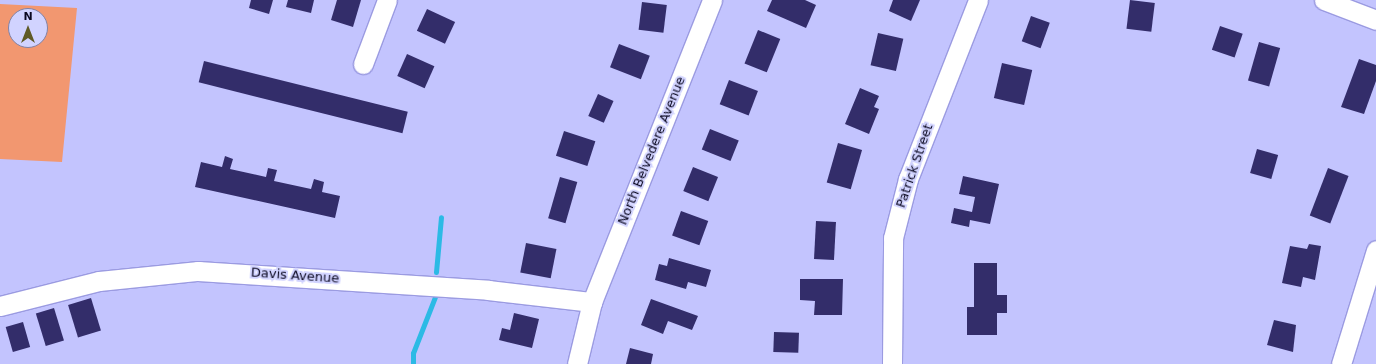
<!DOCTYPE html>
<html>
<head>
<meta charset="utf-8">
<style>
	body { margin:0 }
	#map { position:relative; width:1376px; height:364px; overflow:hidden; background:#c3c4fe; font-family:"DejaVu Sans",sans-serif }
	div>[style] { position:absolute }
	.green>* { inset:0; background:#f29770 }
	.stream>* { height:5px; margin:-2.5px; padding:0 2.5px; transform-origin:2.5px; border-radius:2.5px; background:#2cbae5 }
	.building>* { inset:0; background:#332d6a; transform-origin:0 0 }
	.roads { filter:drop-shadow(1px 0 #9b9be1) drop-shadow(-1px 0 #9b9be1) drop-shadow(0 1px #9b9be1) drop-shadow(0 -1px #9b9be1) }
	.street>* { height:19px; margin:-9.5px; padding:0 9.5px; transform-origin:9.5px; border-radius:9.5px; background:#fff }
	span { translate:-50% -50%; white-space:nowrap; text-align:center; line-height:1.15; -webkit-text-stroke:4px #d1d3ff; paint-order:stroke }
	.street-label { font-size:13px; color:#0a0820 }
	.north { position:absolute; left:8px; top:8px; width:40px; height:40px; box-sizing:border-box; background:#d1d3ff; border:1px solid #8182a6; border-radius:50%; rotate:0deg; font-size:11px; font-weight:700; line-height:16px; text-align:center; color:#0a0820 }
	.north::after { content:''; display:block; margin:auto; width:14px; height:18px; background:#5f5a26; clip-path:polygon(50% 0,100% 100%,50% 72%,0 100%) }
</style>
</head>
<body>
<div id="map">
	<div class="green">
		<i style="clip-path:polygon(evenodd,0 4px,77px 8px,62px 162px,0 159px,0 4px,16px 16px,40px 16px,40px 40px,16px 40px,16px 16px)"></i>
	</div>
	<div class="stream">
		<i style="left:436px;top:272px;width:55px;rotate:-84.8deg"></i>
		<i style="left:413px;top:364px;width:11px;rotate:-90deg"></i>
		<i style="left:413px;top:353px;width:60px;rotate:-68.6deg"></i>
	</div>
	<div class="building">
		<i style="clip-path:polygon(251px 0,273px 0,269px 14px,249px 8px)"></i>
		<i style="clip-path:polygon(288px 0,314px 0,311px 13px,286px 7px)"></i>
		<i style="clip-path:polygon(337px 0,361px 0,353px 27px,331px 20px)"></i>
		<i style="clip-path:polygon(772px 0,805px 0,816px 5px,806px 28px,767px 11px)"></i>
		<i style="clip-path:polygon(893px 0,920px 0,911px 21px,889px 11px)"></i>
		<i style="left:1130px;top:0;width:25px;height:29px;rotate:7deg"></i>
		<i style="left:642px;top:2px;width:25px;height:28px;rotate:7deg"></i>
		<i style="left:427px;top:9px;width:31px;height:24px;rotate:25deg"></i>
		<i style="left:1031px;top:16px;width:20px;height:27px;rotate:20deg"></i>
		<i style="left:1220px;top:26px;width:24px;height:25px;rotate:19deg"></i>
		<i style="left:758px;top:30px;width:24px;height:36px;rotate:22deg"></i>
		<i style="left:878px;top:33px;width:26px;height:33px;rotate:13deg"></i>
		<i style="left:1259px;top:42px;width:22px;height:40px;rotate:16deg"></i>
		<i style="left:619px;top:44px;width:33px;height:25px;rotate:21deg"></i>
		<i style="left:407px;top:54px;width:30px;height:24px;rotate:24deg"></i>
		<i style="clip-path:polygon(1359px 59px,1376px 65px,1376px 81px,1364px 114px,1341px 107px)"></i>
		<i style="left:204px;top:61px;width:210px;height:22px;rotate:14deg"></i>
		<i style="left:1002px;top:63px;width:31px;height:36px;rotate:13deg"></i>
		<i style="left:729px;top:80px;width:31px;height:26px;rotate:21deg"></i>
		<i style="clip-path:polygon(860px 88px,879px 96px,874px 107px,879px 109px,869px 134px,845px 124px)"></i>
		<i style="left:598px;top:94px;width:17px;height:24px;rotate:24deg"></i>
		<i style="left:710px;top:129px;width:31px;height:22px;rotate:22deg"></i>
		<i style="left:564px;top:131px;width:33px;height:26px;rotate:18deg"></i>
		<i style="left:838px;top:143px;width:25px;height:41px;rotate:16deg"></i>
		<i style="left:1257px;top:149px;width:22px;height:25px;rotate:16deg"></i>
		<i style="clip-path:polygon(225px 156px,233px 159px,230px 169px,266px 177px,268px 168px,277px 170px,274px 181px,311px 189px,314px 179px,324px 182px,322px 192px,340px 196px,335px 218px,195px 187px,201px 162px,222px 167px)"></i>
		<i style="left:693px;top:167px;width:27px;height:26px;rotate:22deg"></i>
		<i style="left:1328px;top:168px;width:22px;height:51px;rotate:21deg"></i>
		<i style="clip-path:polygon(963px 176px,999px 184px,990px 224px,970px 220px,969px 227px,951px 223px,954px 208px,972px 212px,975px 197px,959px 194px)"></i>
		<i style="left:560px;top:177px;width:18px;height:43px;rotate:16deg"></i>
		<i style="left:681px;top:211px;width:29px;height:26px;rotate:20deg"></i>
		<i style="left:816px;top:221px;width:20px;height:38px;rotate:3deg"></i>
		<i style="left:526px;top:243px;width:31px;height:30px;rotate:11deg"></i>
		<i style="clip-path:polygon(1309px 244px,1321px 246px,1315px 280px,1303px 277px,1301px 287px,1282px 283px,1290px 246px,1307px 249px)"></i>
		<i style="clip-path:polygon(669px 258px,711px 270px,706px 287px,688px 282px,686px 289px,655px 280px,659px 264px,667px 266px)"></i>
		<i style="clip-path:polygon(974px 263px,997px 263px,997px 295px,1007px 295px,1007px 313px,997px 313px,997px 335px,967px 335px,967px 307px,974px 307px)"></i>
		<i style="clip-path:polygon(800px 279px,843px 279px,842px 315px,814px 315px,815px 301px,800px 300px)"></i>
		<i style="left:91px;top:298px;width:34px;height:24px;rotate:73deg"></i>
		<i style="clip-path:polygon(651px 299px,698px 316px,692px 330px,668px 321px,663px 334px,641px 325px)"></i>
		<i style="left:54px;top:308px;width:34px;height:19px;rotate:73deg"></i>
		<i style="clip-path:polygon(514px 313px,539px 319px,532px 348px,499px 340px,502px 328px,510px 330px)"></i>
		<i style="clip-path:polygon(1274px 320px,1296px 325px,1293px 352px,1267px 345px)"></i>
		<i style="left:23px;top:322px;width:26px;height:18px;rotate:74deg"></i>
		<i style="left:774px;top:332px;width:25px;height:20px;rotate:2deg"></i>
		<i style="clip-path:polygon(630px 348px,653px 354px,651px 364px,626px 364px)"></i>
	</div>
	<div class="roads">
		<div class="street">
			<i style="left:1324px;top:0;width:56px;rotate:21deg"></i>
			<i style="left:363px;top:64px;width:68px;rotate:-69.4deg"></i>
			<i style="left:0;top:306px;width:102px;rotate:-14.2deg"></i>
			<i style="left:99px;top:281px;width:100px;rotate:-5.8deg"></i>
			<i style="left:198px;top:271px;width:291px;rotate:3.7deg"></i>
			<i style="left:488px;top:290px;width:105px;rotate:6.6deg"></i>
			<i style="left:577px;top:364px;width:64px;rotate:-76.4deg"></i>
			<i style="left:592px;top:302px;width:325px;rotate:-68.3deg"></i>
			<i style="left:892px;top:364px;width:126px;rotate:-89.5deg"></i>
			<i style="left:893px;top:238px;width:61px;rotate:-75.7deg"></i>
			<i style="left:908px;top:179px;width:192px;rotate:-68.6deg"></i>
			<i style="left:1341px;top:364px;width:119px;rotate:-72.9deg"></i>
		</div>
	</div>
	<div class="street-label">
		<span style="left:652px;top:151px;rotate:-68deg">North Belvedere Avenue</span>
		<span style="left:915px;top:166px;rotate:-71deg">Patrick Street</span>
		<span style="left:295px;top:276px;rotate:4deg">Davis Avenue</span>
	</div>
	<div class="north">N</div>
</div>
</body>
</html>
